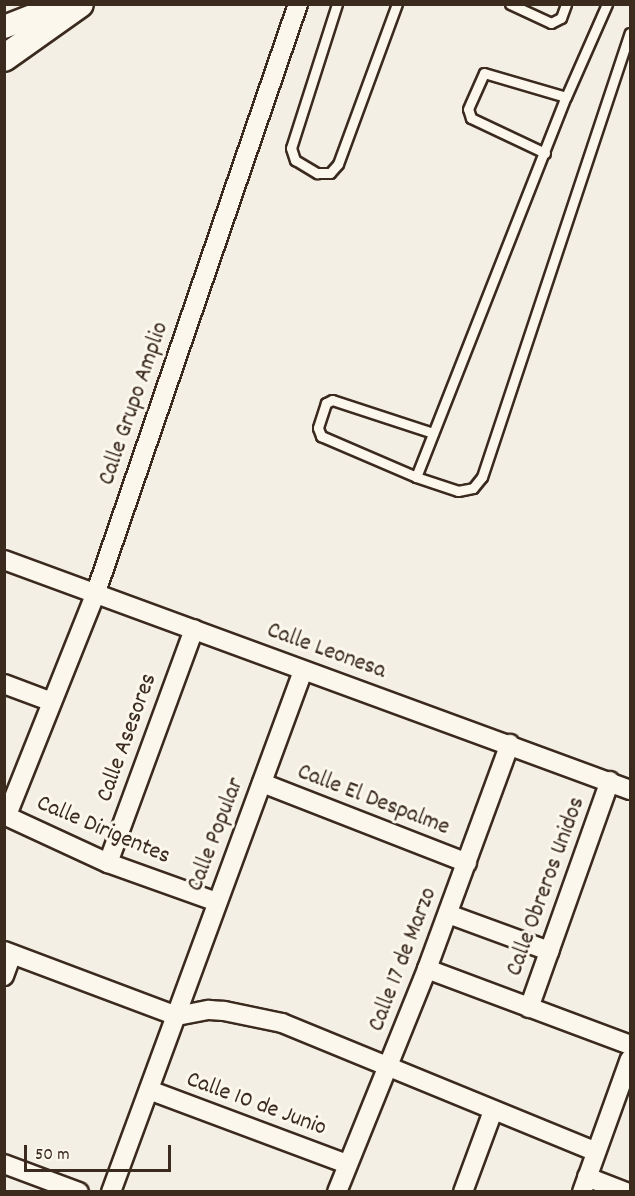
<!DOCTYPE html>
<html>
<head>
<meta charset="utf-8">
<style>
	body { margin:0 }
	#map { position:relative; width:635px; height:1196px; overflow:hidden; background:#f3efe4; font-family:Dekko,sans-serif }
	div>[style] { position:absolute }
	.roads { filter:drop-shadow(2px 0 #3b2a1e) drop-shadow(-2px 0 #3b2a1e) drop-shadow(0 2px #3b2a1e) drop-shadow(0 -2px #3b2a1e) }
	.service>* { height:9px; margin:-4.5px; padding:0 4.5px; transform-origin:4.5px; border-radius:4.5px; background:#fbf7ec }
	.minor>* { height:18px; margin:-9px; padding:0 9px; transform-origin:9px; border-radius:9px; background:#fbf7ec }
	.tertiary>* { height:22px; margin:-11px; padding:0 11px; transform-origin:11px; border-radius:11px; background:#fbf7ec }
	.secondary>* { height:26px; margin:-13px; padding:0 13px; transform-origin:13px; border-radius:13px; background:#fbf7ec }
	span { translate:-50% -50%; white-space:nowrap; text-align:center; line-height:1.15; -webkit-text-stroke:6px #fbf7ec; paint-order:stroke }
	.street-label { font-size:24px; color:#3b2a1e }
	.frame { position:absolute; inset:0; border:6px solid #3b2a1e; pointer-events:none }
	.scale { position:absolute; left:24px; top:1145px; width:147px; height:27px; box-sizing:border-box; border:3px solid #3b2a1e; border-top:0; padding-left:8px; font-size:18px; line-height:21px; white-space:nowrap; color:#3b2a1e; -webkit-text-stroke:4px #fbf7ec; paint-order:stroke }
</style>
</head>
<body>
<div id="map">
	<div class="roads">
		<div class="service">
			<i style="left:337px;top:4px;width:151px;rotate:107.7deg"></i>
			<i style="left:291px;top:148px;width:13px;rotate:72deg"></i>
			<i style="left:295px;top:160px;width:26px;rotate:31deg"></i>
			<i style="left:317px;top:173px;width:13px"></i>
			<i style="left:330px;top:173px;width:12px;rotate:-48deg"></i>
			<i style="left:338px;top:164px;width:171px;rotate:-69.8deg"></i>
			<i style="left:510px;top:4px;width:45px;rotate:24.9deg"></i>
			<i style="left:551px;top:23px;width:11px;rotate:-27deg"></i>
			<i style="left:561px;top:18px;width:15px;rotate:-70deg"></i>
			<i style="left:545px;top:153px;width:82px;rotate:-154.7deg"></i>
			<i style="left:471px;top:118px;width:9px;rotate:-108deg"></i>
			<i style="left:468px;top:109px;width:39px;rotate:-66deg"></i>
			<i style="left:484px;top:73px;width:85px;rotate:16.3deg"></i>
			<i style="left:433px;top:433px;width:106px;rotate:-161.9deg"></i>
			<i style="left:332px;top:400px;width:7px;rotate:153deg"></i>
			<i style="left:326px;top:403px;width:26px;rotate:108deg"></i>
			<i style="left:318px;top:428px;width:9px;rotate:69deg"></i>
			<i style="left:321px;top:436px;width:103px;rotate:23.3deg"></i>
			<i style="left:416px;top:477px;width:44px;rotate:18.4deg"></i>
			<i style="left:458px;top:491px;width:15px;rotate:-11deg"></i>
			<i style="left:473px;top:488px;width:14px;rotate:-51deg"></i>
			<i style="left:482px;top:477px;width:468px;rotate:-71.6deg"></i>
			<i style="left:416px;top:477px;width:409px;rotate:-68.5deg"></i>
			<i style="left:566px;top:97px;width:102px;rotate:-66.2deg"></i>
		</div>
		<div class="minor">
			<i style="left:4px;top:560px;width:667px;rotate:20.17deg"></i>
			<i style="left:4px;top:684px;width:51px;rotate:20.6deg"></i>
			<i style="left:262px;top:783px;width:220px;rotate:21.3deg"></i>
			<i style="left:4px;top:815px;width:115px;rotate:24.8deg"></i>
			<i style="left:108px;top:863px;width:116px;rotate:19.7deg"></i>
			<i style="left:7px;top:815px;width:240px;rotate:-68.2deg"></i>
			<i style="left:96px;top:592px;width:622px;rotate:-71.04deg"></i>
			<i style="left:108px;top:863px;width:249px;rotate:-69.8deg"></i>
			<i style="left:448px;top:914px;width:108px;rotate:20.1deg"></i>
			<i style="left:4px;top:951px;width:185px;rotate:20.6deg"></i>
			<i style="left:177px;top:1016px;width:33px;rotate:-11deg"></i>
			<i style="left:209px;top:1010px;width:15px;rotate:4deg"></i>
			<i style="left:224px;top:1011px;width:59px;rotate:11.7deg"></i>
			<i style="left:282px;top:1023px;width:339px;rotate:22.3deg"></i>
			<i style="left:427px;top:969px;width:217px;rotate:20.5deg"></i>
			<i style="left:4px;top:976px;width:23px;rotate:-70deg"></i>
			<i style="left:529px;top:1008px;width:241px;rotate:-70.4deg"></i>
			<i style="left:149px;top:1090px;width:211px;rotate:20.5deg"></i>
			<i style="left:4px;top:1164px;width:80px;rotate:20.5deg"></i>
			<i style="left:587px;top:1177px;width:42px;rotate:21deg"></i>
			<i style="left:111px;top:1192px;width:555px;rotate:-69.77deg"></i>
			<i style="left:337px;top:1192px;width:240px;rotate:-68deg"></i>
			<i style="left:427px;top:969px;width:240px;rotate:-69.8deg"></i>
			<i style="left:463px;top:1192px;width:86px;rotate:-69.7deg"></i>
			<i style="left:582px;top:1192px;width:141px;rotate:-70.2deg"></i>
		</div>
		<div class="tertiary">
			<i style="left:4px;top:27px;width:63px;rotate:-21.3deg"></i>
		</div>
		<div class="secondary">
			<i style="left:4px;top:58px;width:93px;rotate:-35.4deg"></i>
		</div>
	</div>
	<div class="street-label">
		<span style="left:135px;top:404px;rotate:-71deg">Calle Grupo Amplio</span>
		<span style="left:326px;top:652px;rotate:20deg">Calle Leonesa</span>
		<span style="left:128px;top:738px;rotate:-70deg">Calle Asesores</span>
		<span style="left:373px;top:801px;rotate:21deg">Calle El Despalme</span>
		<span style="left:103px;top:831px;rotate:23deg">Calle Dirigentes</span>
		<span style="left:217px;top:835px;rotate:-69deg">Calle Popular</span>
		<span style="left:547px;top:887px;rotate:-70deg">Calle Obreros Unidos</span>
		<span style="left:404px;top:960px;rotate:-69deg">Calle 17 de Marzo</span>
		<span style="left:256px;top:1105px;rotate:20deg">Calle 10 de Junio</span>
	</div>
	<div class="frame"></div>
	<div class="scale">50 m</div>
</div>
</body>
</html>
